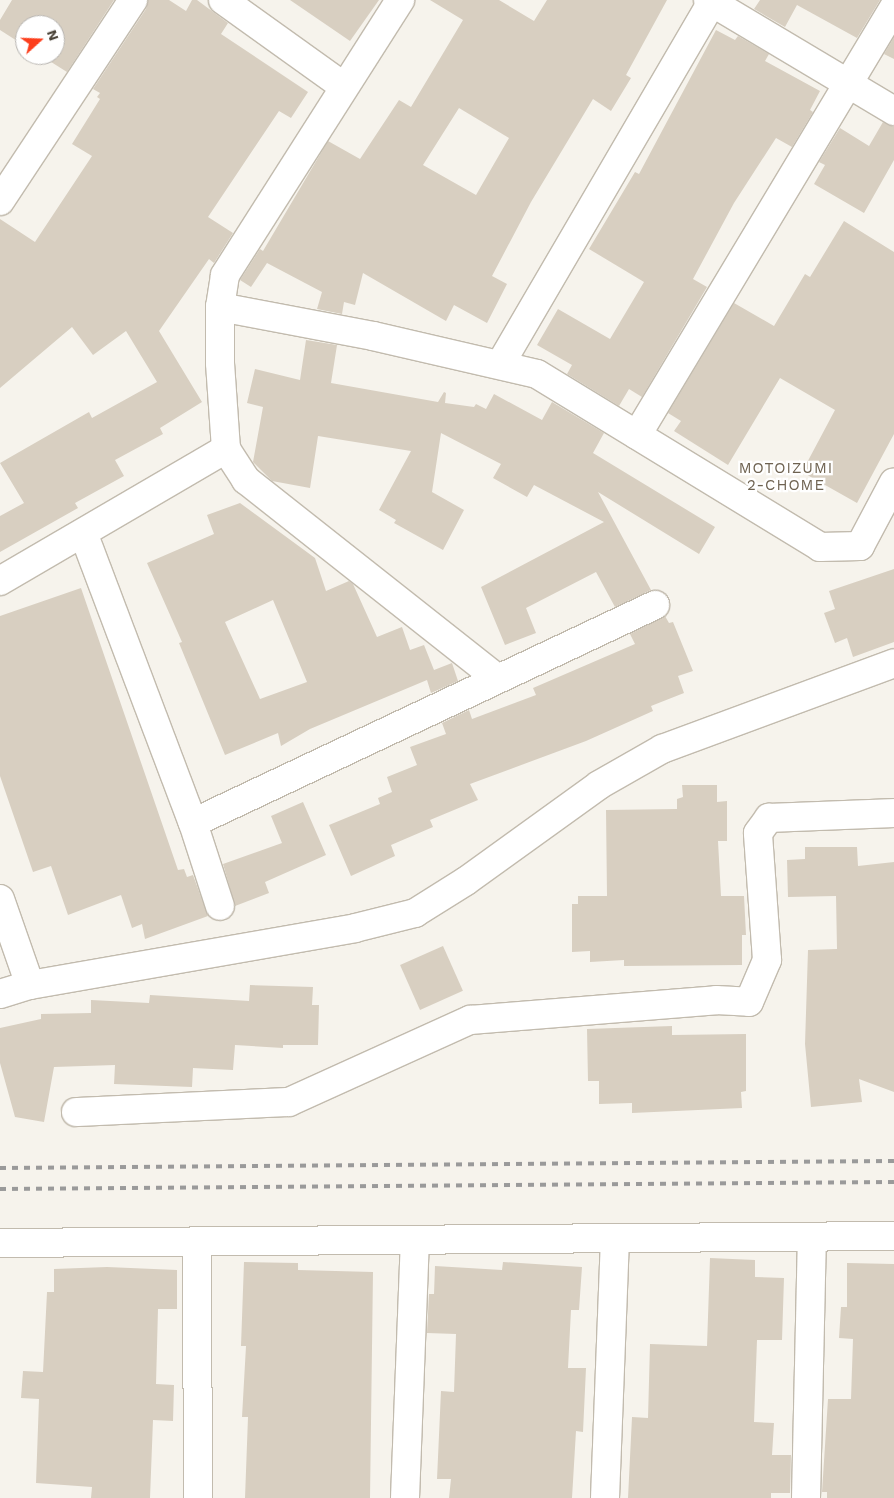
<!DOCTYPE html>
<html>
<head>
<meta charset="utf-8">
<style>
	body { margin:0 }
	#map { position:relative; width:894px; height:1498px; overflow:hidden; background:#f6f3ec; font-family:"Work Sans",sans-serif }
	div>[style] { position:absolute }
	.building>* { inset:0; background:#d8cfc1; transform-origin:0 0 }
	.roads { filter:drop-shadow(1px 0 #c2bbae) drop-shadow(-1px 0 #c2bbae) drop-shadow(0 1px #c2bbae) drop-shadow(0 -1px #c2bbae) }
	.minor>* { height:28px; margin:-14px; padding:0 14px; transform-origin:14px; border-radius:14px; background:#fff }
	.rail>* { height:4px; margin-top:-2px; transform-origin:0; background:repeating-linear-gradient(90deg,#9a9a9a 0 6px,transparent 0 12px) }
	span { translate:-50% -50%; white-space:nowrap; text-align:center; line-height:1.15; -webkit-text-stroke:4.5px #fff; paint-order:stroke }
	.neighbourhood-label { font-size:15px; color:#6e6250; letter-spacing:1px }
	.north { position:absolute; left:15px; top:15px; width:50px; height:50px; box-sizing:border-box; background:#fff; border:1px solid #b7b4b0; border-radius:50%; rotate:70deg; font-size:14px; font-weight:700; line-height:20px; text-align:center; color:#4b4439 }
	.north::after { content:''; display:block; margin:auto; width:18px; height:22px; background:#fc3f1d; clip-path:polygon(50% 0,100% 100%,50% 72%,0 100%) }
</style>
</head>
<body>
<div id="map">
	<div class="building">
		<i style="clip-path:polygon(12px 0,114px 0,67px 72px,40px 55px,55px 55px,55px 25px,25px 25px,25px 46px,0 30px,0 20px)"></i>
		<i style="clip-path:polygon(148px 0,169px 0,186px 11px,192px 0,197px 0,228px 23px,221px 34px,308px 92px,291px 118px,279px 111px,208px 217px,233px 233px,214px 263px,209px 259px,159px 331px,202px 402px,160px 428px,163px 434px,115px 460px,124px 476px,75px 503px,78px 508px,0 552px,0 516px,24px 503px,0 463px,89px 412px,92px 418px,157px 382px,126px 331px,93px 355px,72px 327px,0 388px,0 219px,35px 242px,92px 156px,72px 144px,100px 99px,97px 97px,100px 93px,93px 89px,146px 9px)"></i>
		<i style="clip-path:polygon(290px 0,379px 0,350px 41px)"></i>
		<i style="clip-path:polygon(evenodd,430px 0,499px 0,534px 21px,547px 0,667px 0,626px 75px,631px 78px,611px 111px,593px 99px,531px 202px,492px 276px,507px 284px,487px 323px,454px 305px,446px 321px,363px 273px,355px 305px,344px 302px,342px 314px,317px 309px,322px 292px,267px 263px,251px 287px,240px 280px,260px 249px,263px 251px,328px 141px,360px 159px,399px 100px,411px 107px,463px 20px,430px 0,459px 108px,509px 138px,476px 195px,423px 165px,459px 108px)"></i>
		<i style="clip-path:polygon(760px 0,880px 0,857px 38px,797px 5px,785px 27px,754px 9px)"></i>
		<i style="clip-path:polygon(716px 30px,735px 40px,738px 36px,769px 54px,765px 61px,820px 91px,810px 110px,813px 112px,792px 147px,776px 138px,734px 203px,693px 279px,707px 287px,642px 397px,629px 389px,619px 406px,567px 374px,572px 365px,537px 345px,558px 309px,610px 339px,644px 282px,589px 249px,635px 172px,639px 174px)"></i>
		<i style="clip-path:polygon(894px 37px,894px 59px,884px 54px)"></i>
		<i style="clip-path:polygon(883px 122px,894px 127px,894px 160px,864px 213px,814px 184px,825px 165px,819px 162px,840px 128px,869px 146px)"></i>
		<i style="clip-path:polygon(844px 221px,894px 252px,894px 434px,857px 503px,802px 472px,835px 410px,780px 378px,728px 465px,674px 431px,681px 421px,668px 413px,734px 303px,774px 326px,805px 274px,810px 277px)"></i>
		<i style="clip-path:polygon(306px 340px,337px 345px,331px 383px,438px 402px,444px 392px,446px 393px,445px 403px,474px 407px,476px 404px,486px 409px,494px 394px,542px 420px,552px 402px,604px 433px,593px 453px,715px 527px,699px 554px,598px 492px,651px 590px,615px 607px,596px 572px,526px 608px,536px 633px,505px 645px,481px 587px,604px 522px,534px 485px,527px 497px,493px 478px,501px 464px,441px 433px,432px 492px,464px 510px,443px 550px,394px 523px,396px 520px,379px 510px,411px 451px,318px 436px,310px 488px,272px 481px,253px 462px,263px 407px,247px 403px,255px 369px,300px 380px)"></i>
		<i style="clip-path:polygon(evenodd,240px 503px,315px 558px,326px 591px,349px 581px,353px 584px,377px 637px,402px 627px,410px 650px,424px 645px,434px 670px,452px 663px,458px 681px,431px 693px,427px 680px,310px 729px,281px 746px,278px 733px,225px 755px,179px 643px,182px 642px,147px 563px,214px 534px,207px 515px,240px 503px,273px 600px,307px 682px,260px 699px,225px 622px,273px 600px)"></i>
		<i style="clip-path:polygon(894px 569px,894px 642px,853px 657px,847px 638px,835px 643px,824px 613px,835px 609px,829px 591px)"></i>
		<i style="clip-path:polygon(81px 588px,178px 870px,184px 869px,187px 877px,193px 875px,208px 916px,145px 939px,142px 924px,132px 928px,121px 895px,68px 915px,51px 866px,33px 872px,0 776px,0 616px)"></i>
		<i style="clip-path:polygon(665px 616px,669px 623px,673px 622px,693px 671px,678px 676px,684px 693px,651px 706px,653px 711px,586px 741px,470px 784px,478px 800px,430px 820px,433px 827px,391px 845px,395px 856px,351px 876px,329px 825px,380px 804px,378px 798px,392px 792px,387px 777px,417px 765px,410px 747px,446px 734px,442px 723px,469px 710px,472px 719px,536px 695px,533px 688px,635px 644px,630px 634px)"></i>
		<i style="clip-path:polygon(682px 785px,717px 785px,717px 802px,727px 801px,727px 841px,718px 841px,721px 896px,744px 896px,746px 935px,742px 935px,742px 965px,624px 966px,624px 960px,590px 962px,590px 951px,572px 952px,572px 904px,578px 904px,578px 896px,607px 896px,606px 810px,677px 809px,677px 799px,683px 797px)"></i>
		<i style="clip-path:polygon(303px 802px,326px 855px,265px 882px,269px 893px,235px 906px,223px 864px,282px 843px,271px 816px)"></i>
		<i style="clip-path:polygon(805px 847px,857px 847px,858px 866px,894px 862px,894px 1092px,859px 1079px,862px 1102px,811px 1107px,805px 1044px,808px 950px,837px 949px,836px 896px,788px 897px,787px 860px,805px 859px)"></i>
		<i style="left:443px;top:946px;width:49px;height:47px;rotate:66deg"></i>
		<i style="clip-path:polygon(250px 985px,313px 987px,312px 1005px,319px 1005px,318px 1045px,283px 1045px,283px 1048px,235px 1045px,233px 1070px,193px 1068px,192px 1087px,114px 1084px,115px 1065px,54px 1067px,44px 1122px,15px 1117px,0 1063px,0 1028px,41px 1019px,41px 1014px,91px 1013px,91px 1000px,149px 1003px,150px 995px,249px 1001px)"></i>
		<i style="clip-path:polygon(672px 1026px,672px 1035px,746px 1034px,746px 1091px,741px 1092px,742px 1108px,632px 1113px,632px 1103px,599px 1104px,599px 1081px,588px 1081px,587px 1029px)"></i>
		<i style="clip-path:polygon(710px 1258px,755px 1260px,755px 1277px,784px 1278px,782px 1340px,757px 1340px,754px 1422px,774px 1423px,772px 1455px,791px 1455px,790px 1493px,771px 1493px,771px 1498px,628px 1498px,632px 1417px,648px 1418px,650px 1344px,707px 1346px)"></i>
		<i style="clip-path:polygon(244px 1262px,298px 1263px,298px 1270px,373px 1272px,370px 1498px,245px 1498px,248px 1417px,242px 1417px,246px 1346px,241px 1346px)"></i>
		<i style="clip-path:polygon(503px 1262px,582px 1267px,579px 1310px,571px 1310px,568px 1368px,586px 1368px,583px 1432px,576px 1431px,572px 1498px,449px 1498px,451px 1479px,437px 1479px,441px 1391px,454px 1392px,456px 1334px,427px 1333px,429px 1294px,434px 1294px,435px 1266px,502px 1270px)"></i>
		<i style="clip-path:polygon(847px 1263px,894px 1264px,894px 1498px,827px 1498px,827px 1492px,822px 1492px,828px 1399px,851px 1399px,853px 1339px,839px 1338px,841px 1307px,847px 1307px)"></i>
		<i style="clip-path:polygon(107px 1267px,177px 1270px,177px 1309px,158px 1309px,156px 1384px,174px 1385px,173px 1421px,153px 1420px,150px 1498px,91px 1498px,92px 1487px,36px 1483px,39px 1399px,21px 1398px,23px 1371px,43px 1372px,47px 1292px,54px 1292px,54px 1269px)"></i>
	</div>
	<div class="roads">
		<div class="minor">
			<i style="left:223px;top:0;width:148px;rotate:35.6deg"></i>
			<i style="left:708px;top:0;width:217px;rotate:30.8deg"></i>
			<i style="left:0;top:201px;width:241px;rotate:-56.5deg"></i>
			<i style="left:220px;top:307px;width:156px;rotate:10.7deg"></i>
			<i style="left:373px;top:336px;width:168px;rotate:13deg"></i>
			<i style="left:537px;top:374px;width:332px;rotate:31.4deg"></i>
			<i style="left:820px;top:547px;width:40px;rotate:-1.4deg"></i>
			<i style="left:860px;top:546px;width:72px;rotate:-62deg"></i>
			<i style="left:501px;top:363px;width:420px;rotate:-59.7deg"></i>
			<i style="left:637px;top:435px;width:499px;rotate:-59deg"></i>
			<i style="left:226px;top:449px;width:37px;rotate:57deg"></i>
			<i style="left:246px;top:480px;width:320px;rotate:38.3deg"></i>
			<i style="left:84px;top:535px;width:308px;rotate:69.3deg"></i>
			<i style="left:193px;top:823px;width:87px;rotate:72deg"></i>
			<i style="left:0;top:581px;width:262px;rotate:-30.3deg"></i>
			<i style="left:226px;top:449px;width:86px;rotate:-94deg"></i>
			<i style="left:220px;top:363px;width:56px;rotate:-90deg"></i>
			<i style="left:220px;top:307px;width:32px;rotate:-81deg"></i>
			<i style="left:225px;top:275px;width:326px;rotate:-57.5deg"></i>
			<i style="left:193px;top:823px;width:511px;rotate:-25.26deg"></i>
			<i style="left:0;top:899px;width:91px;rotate:70.8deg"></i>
			<i style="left:0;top:994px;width:31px;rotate:-17deg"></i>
			<i style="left:30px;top:985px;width:330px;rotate:-9.9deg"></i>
			<i style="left:355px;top:928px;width:62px;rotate:-14deg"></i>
			<i style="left:415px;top:913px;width:60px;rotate:-32.1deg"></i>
			<i style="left:466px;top:881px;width:164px;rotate:-35.8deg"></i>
			<i style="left:599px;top:785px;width:73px;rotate:-29.7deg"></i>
			<i style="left:662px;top:749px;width:247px;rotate:-20.3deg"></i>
			<i style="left:76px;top:1112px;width:213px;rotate:-2.7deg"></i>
			<i style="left:289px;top:1102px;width:199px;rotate:-24.4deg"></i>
			<i style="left:470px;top:1020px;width:247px;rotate:-4.6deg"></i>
			<i style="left:716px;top:1000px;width:33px;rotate:3deg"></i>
			<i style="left:749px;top:1002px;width:46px;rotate:-66.8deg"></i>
			<i style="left:767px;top:960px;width:127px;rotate:-94.1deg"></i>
			<i style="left:758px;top:833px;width:19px;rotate:-54deg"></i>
			<i style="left:769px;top:818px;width:125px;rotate:-2.3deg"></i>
			<i style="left:197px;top:1241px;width:257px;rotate:89.8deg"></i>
			<i style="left:0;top:1243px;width:894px;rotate:-0.45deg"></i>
			<i style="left:405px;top:1498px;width:258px;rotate:-87.8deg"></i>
			<i style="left:605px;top:1498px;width:260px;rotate:-87.8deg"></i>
			<i style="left:806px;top:1498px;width:261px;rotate:-88.7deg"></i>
		</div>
	</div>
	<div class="rail">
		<i style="left:0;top:1168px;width:894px;rotate:-0.45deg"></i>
		<i style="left:0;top:1189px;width:894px;rotate:-0.45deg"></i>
	</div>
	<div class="neighbourhood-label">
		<span style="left:786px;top:477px">MOTOIZUMI<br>2-CHOME</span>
	</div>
	<div class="north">N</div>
</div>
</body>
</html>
